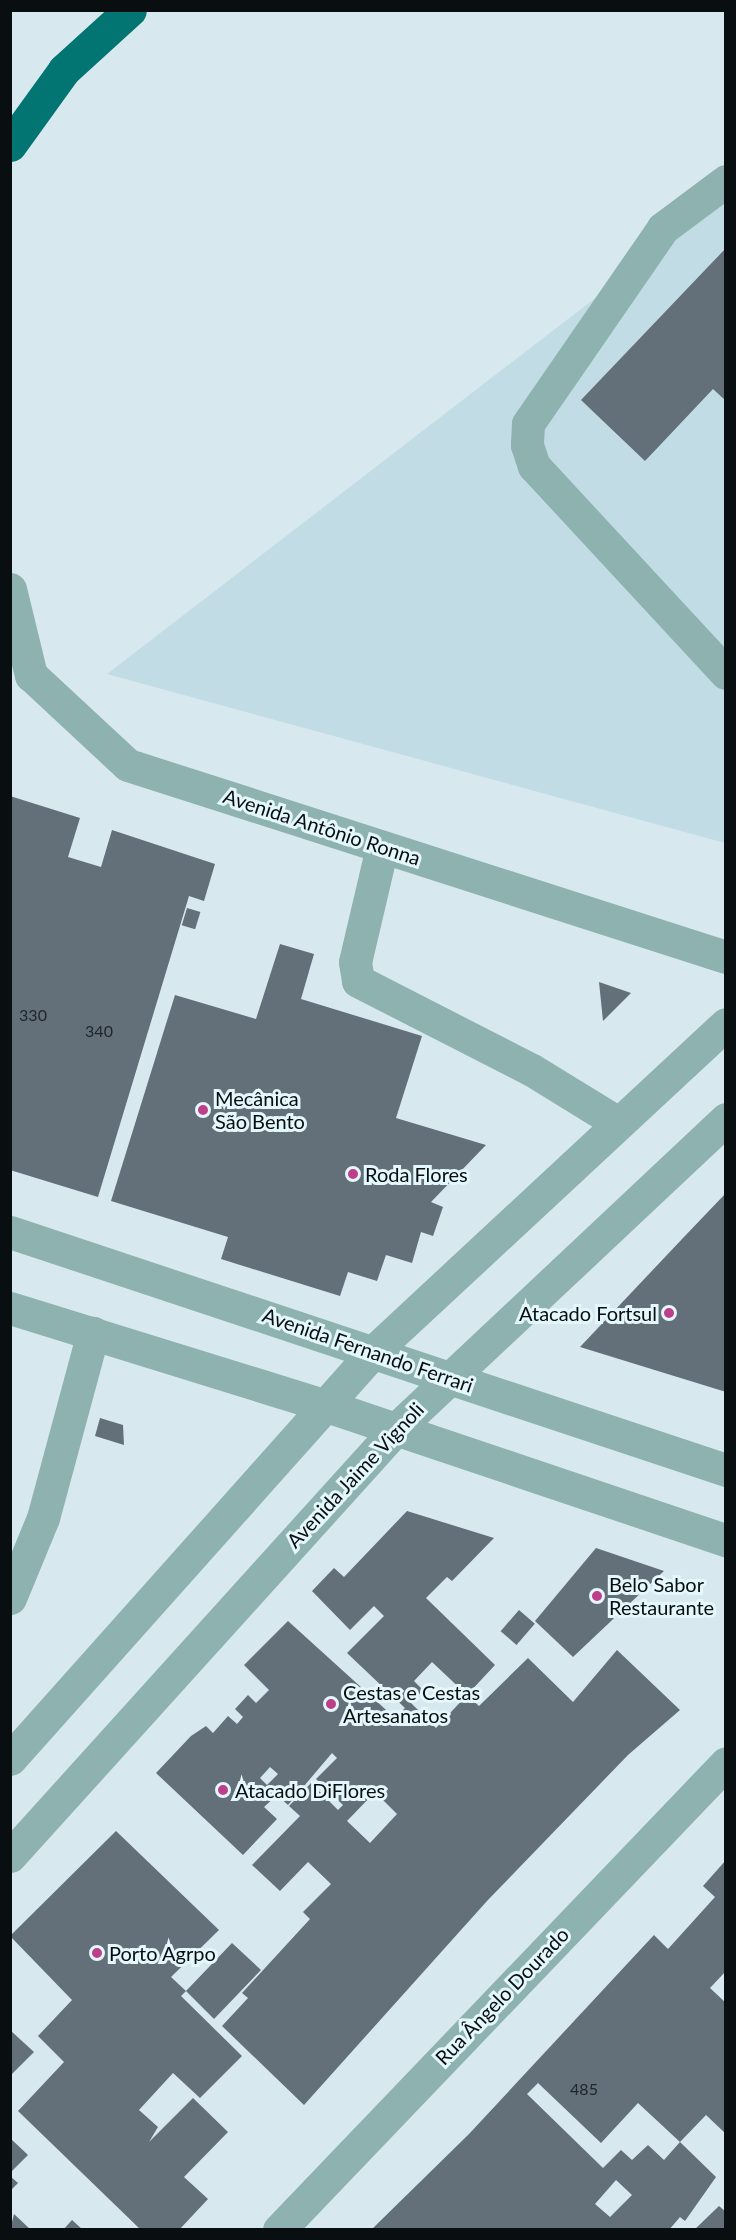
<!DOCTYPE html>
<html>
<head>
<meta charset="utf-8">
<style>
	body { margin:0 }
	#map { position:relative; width:736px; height:2240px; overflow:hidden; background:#d7e9ef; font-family:Lato,sans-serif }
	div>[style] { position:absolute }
	.built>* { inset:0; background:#c1dce5 }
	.building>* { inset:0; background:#636f79; transform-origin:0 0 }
	.minor>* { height:33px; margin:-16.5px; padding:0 16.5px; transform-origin:16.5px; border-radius:16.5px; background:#8eb2b0 }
	.highway>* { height:33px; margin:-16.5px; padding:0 16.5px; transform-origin:16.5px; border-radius:16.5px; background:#027472 }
	.dots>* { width:16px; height:16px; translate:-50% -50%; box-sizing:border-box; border:3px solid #e4f7fc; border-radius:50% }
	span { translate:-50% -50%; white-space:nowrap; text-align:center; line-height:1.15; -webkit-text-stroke:6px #e4f7fc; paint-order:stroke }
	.number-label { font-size:16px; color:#20272b }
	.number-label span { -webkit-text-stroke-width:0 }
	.street-label { font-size:20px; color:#090f11 }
	.poi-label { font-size:20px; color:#090f11 }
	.left { translate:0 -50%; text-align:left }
	.right { translate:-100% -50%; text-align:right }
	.frame { position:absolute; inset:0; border:12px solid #090f11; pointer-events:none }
</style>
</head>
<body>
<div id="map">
	<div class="built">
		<i style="clip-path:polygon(725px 198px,725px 843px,107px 674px)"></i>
	</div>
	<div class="building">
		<i style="clip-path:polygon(726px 248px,726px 401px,713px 389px,645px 461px,581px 400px)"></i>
		<i style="clip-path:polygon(10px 796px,80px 818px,68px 857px,101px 867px,112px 830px,215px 864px,204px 901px,189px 896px,98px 1197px,10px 1170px)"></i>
		<i style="left:187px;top:908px;width:14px;height:18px;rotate:17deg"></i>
		<i style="clip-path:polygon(280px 944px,314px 954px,301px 999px,422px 1036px,396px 1118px,486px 1145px,431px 1202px,443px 1207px,433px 1236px,421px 1232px,412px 1263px,386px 1255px,377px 1281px,348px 1272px,340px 1296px,221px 1259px,228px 1237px,111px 1201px,175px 995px,256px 1019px)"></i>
		<i style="clip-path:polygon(599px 982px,631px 993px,603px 1021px)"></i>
		<i style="clip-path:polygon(726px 1193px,726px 1392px,580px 1347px,683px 1238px)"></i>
		<i style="clip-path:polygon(100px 1418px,123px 1425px,124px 1445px,95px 1436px)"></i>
		<i style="clip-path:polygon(evenodd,407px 1511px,494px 1538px,452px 1581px,447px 1577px,426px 1598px,495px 1665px,467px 1695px,432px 1662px,414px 1681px,423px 1690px,411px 1703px,436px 1728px,467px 1695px,479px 1706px,528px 1658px,573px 1702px,617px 1650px,680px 1710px,628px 1755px,487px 1901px,304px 2105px,222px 2026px,248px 1998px,242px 1993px,310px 1919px,303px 1912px,331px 1884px,308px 1862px,280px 1891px,252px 1865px,300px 1816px,289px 1806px,311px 1783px,338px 1810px,343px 1805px,316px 1779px,337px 1758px,332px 1753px,288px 1805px,277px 1795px,264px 1807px,277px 1819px,243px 1855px,156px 1773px,191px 1736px,206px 1726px,213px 1733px,228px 1716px,237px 1724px,243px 1717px,235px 1709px,248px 1695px,256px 1703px,269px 1690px,244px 1665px,288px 1621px,395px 1718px,405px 1708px,347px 1653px,384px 1616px,374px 1606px,350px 1630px,312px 1591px,334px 1568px,344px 1577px,407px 1511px,270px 1767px,278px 1774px,267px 1785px,260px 1778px,270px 1767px,407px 1511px,375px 1792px,397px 1814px,370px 1843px,347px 1821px,375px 1792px)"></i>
		<i style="clip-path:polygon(596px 1548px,664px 1571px,573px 1657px,535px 1621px)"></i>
		<i style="left:519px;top:1610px;width:21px;height:28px;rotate:41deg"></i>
		<i style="clip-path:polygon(116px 1831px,219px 1930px,171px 1977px,186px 1991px,232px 1943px,261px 1970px,214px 2019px,186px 1991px,181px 1996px,242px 2056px,200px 2098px,173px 2073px,139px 2110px,158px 2127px,149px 2142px,193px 2098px,228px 2132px,184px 2177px,208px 2199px,179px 2230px,141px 2230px,18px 2111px,64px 2062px,38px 2036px,72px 2000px,10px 1936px)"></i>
		<i style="clip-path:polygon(evenodd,726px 1860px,726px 1971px,710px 1988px,726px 2003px,726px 2134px,706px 2115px,680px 2142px,638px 2103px,601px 2143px,538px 2083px,527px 2094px,603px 2168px,621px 2150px,632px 2160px,648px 2145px,664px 2160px,680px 2142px,716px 2177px,685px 2221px,680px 2217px,669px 2230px,371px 2230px,469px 2134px,654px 1935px,668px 1949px,715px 1897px,703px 1886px,726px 1860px,616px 2180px,632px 2195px,610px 2217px,595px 2204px,616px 2180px)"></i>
		<i style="clip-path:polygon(10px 2030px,34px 2052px,10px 2076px)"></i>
		<i style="clip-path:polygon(10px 2138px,28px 2155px,10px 2173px)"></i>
		<i style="clip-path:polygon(10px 2176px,18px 2183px,10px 2191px)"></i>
		<i style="clip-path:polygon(719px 2206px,726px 2212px,726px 2230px,694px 2230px)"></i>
		<i style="clip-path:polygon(14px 2214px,31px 2230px,10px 2230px)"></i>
		<i style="clip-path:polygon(72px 2220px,83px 2230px,63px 2230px)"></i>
	</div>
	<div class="minor">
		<i style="left:726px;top:181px;width:79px;rotate:143.3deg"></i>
		<i style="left:663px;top:228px;width:238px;rotate:124.6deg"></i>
		<i style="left:528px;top:424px;width:21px;rotate:93deg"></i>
		<i style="left:527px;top:445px;width:22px;rotate:72deg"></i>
		<i style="left:534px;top:466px;width:282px;rotate:47.2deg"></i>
		<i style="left:10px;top:589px;width:89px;rotate:76.3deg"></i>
		<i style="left:31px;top:675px;width:132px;rotate:42.9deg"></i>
		<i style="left:128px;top:765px;width:628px;rotate:17.8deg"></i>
		<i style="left:382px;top:847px;width:118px;rotate:103.2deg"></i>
		<i style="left:355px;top:962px;width:19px;rotate:81deg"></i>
		<i style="left:358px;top:981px;width:195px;rotate:27.1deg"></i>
		<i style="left:532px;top:1070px;width:101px;rotate:31.6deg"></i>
		<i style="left:10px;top:1232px;width:755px;rotate:18.39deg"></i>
		<i style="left:10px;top:1308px;width:332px;rotate:17.2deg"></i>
		<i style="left:327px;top:1406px;width:421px;rotate:18.6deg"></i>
		<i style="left:10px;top:1598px;width:87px;rotate:-67.6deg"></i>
		<i style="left:43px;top:1518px;width:192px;rotate:-74.9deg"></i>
		<i style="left:10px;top:1759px;width:547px;rotate:-48.26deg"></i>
		<i style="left:374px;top:1351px;width:480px;rotate:-42.9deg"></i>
		<i style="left:10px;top:1856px;width:576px;rotate:-47.89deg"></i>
		<i style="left:396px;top:1429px;width:453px;rotate:-43.2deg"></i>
		<i style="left:279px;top:2230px;width:646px;rotate:-46.25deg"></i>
	</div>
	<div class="highway">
		<i style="left:10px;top:145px;width:92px;rotate:-54.2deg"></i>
		<i style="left:64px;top:70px;width:89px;rotate:-42.3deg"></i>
	</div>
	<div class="dots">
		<i style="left:203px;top:1110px;background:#bd3e89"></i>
		<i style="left:353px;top:1174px;background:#bd3e89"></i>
		<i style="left:669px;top:1313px;background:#bd3e89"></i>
		<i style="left:597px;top:1596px;background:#bd3e89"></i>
		<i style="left:331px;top:1704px;background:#bd3e89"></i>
		<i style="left:223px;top:1790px;background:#bd3e89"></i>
		<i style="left:97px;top:1953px;background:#bd3e89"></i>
	</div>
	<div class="number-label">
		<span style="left:33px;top:1015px">330</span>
		<span style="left:99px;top:1031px">340</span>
		<span style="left:584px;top:2089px">485</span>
	</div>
	<div class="street-label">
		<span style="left:322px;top:827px;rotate:18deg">Avenida Antônio Ronna</span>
		<span style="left:368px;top:1350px;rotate:19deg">Avenida Fernando Ferrari</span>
		<span style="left:355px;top:1475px;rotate:-47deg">Avenida Jaime Vignoli</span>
		<span style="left:502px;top:1996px;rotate:-46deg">Rua Ângelo Dourado</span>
	</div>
	<div class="poi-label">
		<span class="left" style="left:215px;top:1110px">Mecânica<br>São Bento</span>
		<span class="left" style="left:365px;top:1174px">Roda Flores</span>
		<span class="right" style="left:657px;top:1313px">Atacado Fortsul</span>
		<span class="left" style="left:609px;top:1596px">Belo Sabor<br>Restaurante</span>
		<span class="left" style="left:343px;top:1704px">Cestas e Cestas<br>Artesanatos</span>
		<span class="left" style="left:235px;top:1790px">Atacado DiFlores</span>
		<span class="left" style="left:109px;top:1953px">Porto Agrpo</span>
	</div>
	<div class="frame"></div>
</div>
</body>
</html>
